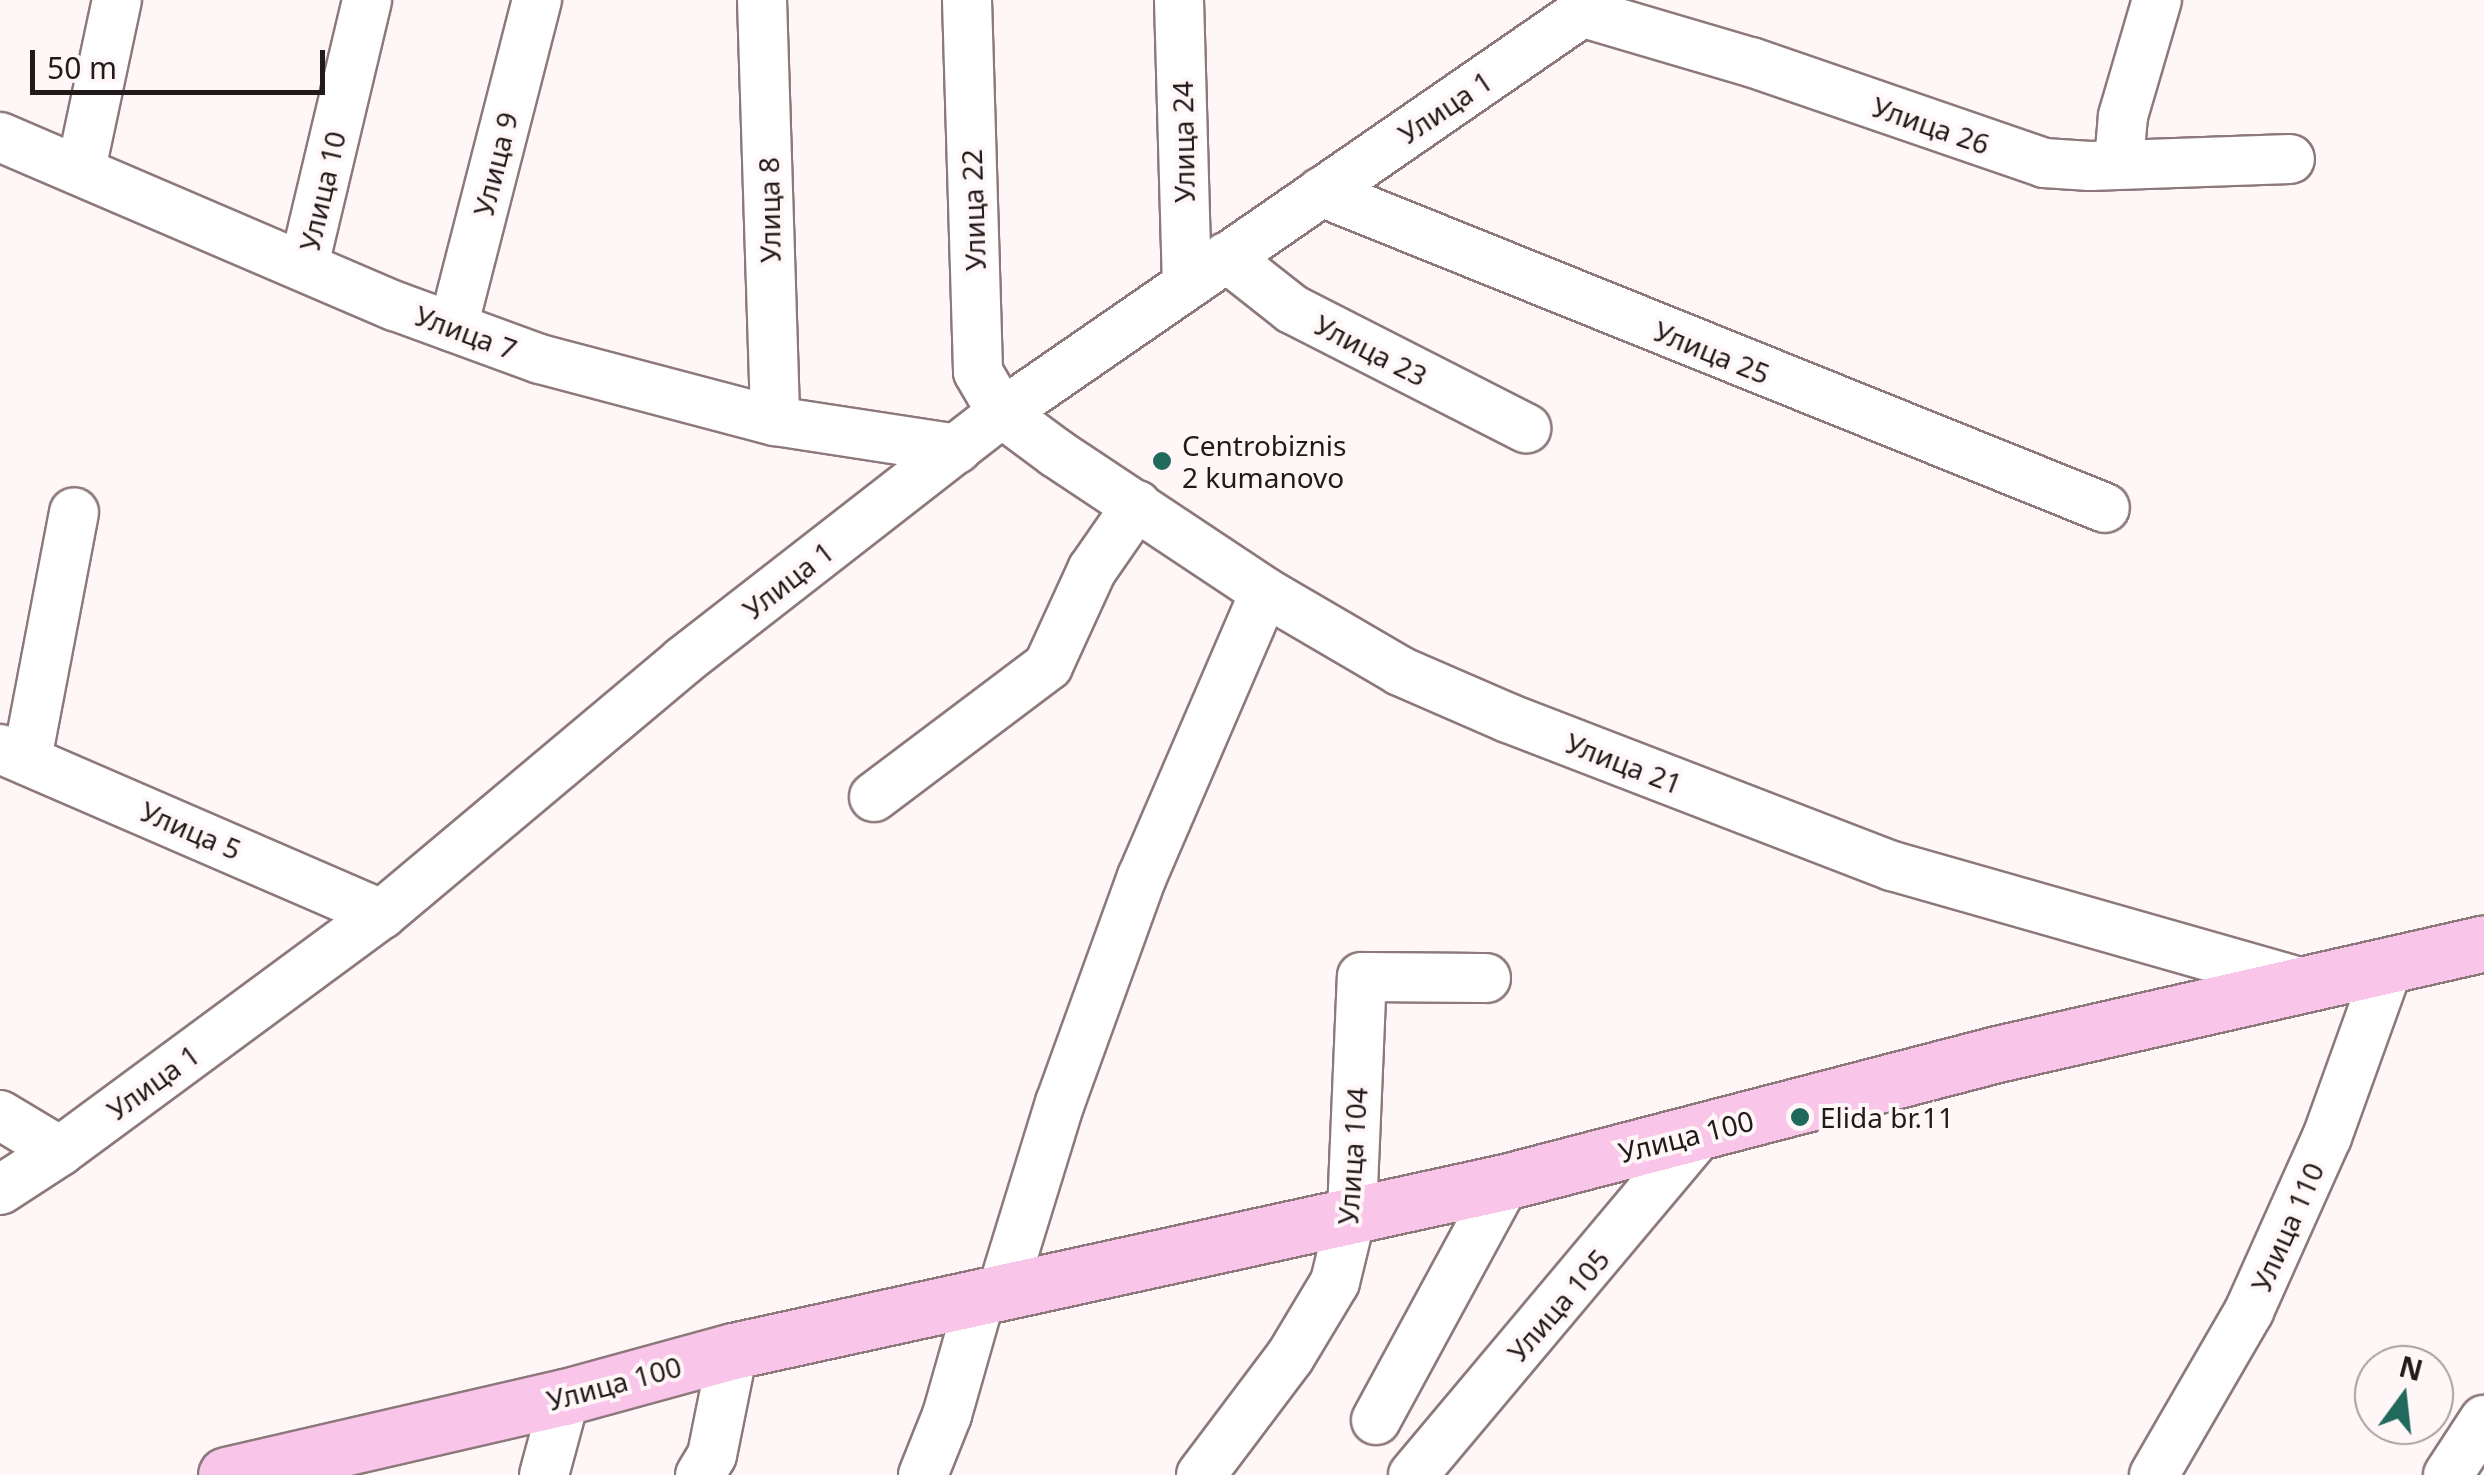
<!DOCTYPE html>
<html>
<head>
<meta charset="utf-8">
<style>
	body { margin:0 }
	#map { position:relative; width:2484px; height:1475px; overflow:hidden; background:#fff6f7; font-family:"Noto Sans",sans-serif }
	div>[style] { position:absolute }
	.roads { filter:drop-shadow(2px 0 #8d797b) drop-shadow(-2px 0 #8d797b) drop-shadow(0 2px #8d797b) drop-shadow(0 -2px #8d797b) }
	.minor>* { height:48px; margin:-24px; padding:0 24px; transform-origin:24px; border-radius:24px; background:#fff }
	.major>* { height:55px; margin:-27.5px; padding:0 27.5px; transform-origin:27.5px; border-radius:27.5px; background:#f9c6ea }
	.dots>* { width:28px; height:28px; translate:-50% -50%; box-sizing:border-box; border:5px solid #fff6f7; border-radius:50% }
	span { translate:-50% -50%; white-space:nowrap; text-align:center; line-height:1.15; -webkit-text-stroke:8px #fff6f7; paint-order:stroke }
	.street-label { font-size:28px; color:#211a1a }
	.poi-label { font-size:28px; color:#211a1a }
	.left { translate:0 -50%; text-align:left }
	.north { position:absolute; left:2354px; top:1345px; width:100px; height:100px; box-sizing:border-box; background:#fff6f7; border:2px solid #a69e9f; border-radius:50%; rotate:15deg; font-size:28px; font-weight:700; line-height:40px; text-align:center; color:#211a1a }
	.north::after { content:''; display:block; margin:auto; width:35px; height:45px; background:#22695d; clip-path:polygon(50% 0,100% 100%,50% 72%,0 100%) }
	.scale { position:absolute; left:30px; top:50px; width:295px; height:45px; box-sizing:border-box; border:5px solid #211a1a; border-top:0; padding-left:12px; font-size:30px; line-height:35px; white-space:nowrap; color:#211a1a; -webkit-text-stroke:8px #fff6f7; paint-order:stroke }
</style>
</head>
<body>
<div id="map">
	<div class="roads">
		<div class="minor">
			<i style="left:762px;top:0;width:421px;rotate:88.2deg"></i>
			<i style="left:967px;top:0;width:372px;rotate:88.3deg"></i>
			<i style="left:978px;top:372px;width:48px;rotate:59.7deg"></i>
			<i style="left:1002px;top:413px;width:67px;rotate:36.5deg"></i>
			<i style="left:1056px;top:453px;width:251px;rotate:33.6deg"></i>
			<i style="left:1265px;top:592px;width:156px;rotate:30.3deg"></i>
			<i style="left:1400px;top:671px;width:118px;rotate:23.5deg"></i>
			<i style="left:1508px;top:718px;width:412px;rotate:21.1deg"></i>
			<i style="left:1892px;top:866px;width:430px;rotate:15.9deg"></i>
			<i style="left:1179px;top:0;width:284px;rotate:88.4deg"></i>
			<i style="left:1584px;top:13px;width:174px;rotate:16.4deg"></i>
			<i style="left:1751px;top:62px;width:310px;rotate:19deg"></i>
			<i style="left:2044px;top:163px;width:46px;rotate:3.7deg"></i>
			<i style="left:2090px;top:166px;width:200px;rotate:-2deg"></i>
			<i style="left:0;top:137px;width:430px;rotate:23.2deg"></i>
			<i style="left:395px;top:306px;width:154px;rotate:20.1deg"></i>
			<i style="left:540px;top:359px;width:243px;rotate:14.8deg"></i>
			<i style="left:775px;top:421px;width:184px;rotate:8.7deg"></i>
			<i style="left:2119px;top:161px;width:45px;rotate:-84.9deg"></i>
			<i style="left:2123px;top:116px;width:121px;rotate:-73.7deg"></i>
			<i style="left:81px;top:169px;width:173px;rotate:-78deg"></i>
			<i style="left:1321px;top:192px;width:845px;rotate:21.95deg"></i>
			<i style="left:1226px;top:257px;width:84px;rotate:38.2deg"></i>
			<i style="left:1292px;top:309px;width:263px;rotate:27deg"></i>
			<i style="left:304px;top:265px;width:272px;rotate:-76.6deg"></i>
			<i style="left:453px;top:327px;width:338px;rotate:-75.6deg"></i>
			<i style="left:0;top:749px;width:416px;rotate:23.4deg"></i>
			<i style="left:27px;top:759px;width:251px;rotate:-79.2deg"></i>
			<i style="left:874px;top:797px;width:218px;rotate:-37deg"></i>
			<i style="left:1048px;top:666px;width:106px;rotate:-65.4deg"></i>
			<i style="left:1092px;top:570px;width:79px;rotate:-55.3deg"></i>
			<i style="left:0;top:1115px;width:70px;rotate:31deg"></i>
			<i style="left:0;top:1190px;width:72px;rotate:-33deg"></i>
			<i style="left:60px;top:1151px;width:400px;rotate:-36.4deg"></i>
			<i style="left:382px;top:914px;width:393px;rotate:-40deg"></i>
			<i style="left:683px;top:661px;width:404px;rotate:-37.9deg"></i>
			<i style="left:1002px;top:413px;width:727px;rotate:-34.63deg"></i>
			<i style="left:1002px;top:1291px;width:197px;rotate:-72.9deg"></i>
			<i style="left:1060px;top:1103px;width:240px;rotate:-70.1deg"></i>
			<i style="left:1142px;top:877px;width:310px;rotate:-66.7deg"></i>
			<i style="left:1376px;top:1420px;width:271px;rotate:-61.5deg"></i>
			<i style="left:544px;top:1475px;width:81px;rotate:-74.9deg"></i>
			<i style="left:700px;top:1475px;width:23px;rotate:-59deg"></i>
			<i style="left:712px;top:1455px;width:106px;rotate:-78.6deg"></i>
			<i style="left:923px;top:1475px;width:65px;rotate:-68.2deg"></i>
			<i style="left:947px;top:1415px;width:124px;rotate:-74.1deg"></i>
			<i style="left:1201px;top:1475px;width:148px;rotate:-53deg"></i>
			<i style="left:1290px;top:1357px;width:87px;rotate:-59deg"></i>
			<i style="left:1335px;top:1282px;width:72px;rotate:-76.3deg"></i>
			<i style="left:1352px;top:1212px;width:235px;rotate:-87.6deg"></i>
			<i style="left:1362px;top:977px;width:124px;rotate:0.5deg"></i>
			<i style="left:1413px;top:1475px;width:446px;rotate:-50deg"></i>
			<i style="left:2154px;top:1475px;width:190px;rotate:-59.9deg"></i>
			<i style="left:2249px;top:1311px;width:191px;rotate:-65.9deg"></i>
			<i style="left:2327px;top:1137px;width:183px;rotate:-70.2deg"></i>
			<i style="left:2448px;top:1475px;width:66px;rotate:-56.8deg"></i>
		</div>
		<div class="major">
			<i style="left:226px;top:1475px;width:348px;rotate:-13deg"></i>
			<i style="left:565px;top:1397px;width:174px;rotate:-15.3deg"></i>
			<i style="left:733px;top:1351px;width:790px;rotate:-12.35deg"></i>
			<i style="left:1505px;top:1182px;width:508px;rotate:-14.58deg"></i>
			<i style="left:1997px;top:1054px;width:499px;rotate:-12.8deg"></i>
		</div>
	</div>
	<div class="dots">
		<i style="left:1162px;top:461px;background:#22695d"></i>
		<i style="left:1800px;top:1117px;background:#22695d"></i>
	</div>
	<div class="street-label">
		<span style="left:1445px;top:107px;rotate:-34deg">Улица 1</span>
		<span style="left:1931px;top:125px;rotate:19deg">Улица 26</span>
		<span style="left:1183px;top:142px;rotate:-91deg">Улица 24</span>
		<span style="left:495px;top:164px;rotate:-76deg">Улица 9</span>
		<span style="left:322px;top:191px;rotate:-77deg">Улица 10</span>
		<span style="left:769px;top:210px;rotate:-91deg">Улица 8</span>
		<span style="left:973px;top:210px;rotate:-92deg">Улица 22</span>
		<span style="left:466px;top:332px;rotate:20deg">Улица 7</span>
		<span style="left:1371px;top:350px;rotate:27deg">Улица 23</span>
		<span style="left:1712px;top:352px;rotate:22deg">Улица 25</span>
		<span style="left:788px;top:580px;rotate:-38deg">Улица 1</span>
		<span style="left:1624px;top:763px;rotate:21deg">Улица 21</span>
		<span style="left:191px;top:830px;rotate:23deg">Улица 5</span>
		<span style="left:153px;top:1082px;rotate:-36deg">Улица 1</span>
		<span style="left:1686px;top:1136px;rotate:-14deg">Улица 100</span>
		<span style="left:1352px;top:1156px;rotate:-86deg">Улица 104</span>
		<span style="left:2287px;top:1227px;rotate:-66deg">Улица 110</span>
		<span style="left:1558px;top:1305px;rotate:-49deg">Улица 105</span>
		<span style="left:614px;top:1383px;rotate:-15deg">Улица 100</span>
	</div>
	<div class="poi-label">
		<span class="left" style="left:1182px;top:461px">Centrobiznis<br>2 kumanovo</span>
		<span class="left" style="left:1820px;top:1117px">Elida br.11</span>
	</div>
	<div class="north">N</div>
	<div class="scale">50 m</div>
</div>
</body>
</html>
